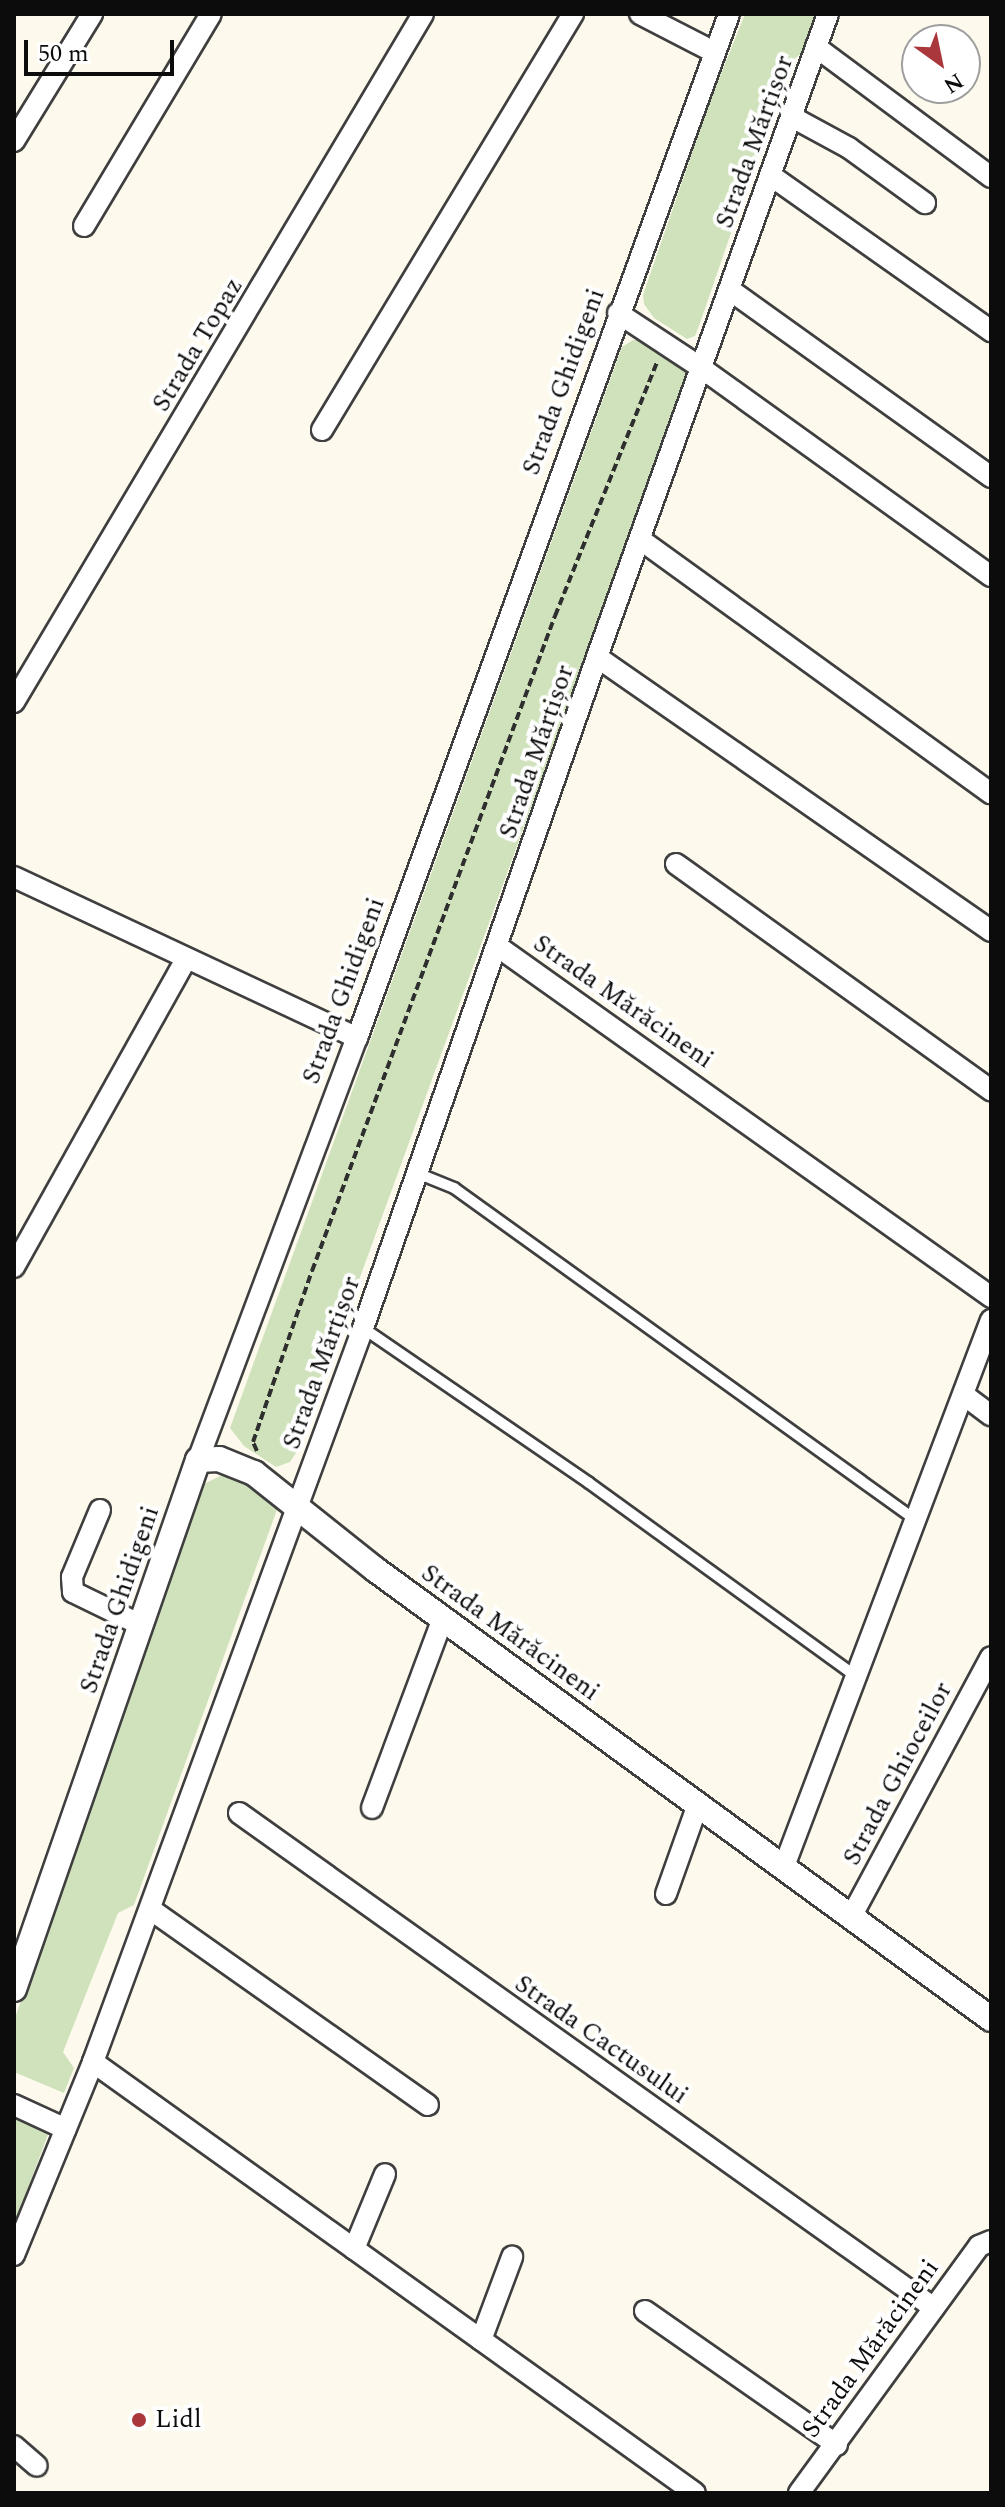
<!DOCTYPE html>
<html>
<head>
<meta charset="utf-8">
<style>
	body { margin:0 }
	#map { position:relative; width:1005px; height:2507px; overflow:hidden; background:#fdfaed; font-family:Spectral,serif }
	div>[style] { position:absolute }
	.green>* { inset:0; background:#d0e2bc }
	.path>* { height:4px; margin-top:-2px; transform-origin:0; background:repeating-linear-gradient(90deg,#2e2e2e 0 8px,transparent 0 12px) }
	.roads { filter:drop-shadow(2px 0 #3f3f3f) drop-shadow(-2px 0 #3f3f3f) drop-shadow(0 2px #3f3f3f) drop-shadow(0 -2px #3f3f3f) }
	.service>* { height:10px; margin:-5px; padding:0 5px; transform-origin:5px; border-radius:5px; background:#fff }
	.minor>* { height:20px; margin:-10px; padding:0 10px; transform-origin:10px; border-radius:10px; background:#fff }
	.tertiary>* { height:24px; margin:-12px; padding:0 12px; transform-origin:12px; border-radius:12px; background:#fff }
	.dots>* { width:22px; height:22px; translate:-50% -50%; box-sizing:border-box; border:4px solid #fff; border-radius:50% }
	span { translate:-50% -50%; white-space:nowrap; text-align:center; line-height:1.15; -webkit-text-stroke:8px #fff; paint-order:stroke }
	.street-label { font-size:26px; color:#0c0c0c }
	.poi-label { font-size:26px; color:#0c0c0c }
	.left { translate:0 -50%; text-align:left }
	.frame { position:absolute; inset:0; border:16px solid #0c0c0c; pointer-events:none }
	.north { position:absolute; left:901px; top:24px; width:80px; height:80px; box-sizing:border-box; background:#fff; border:2px solid #9e9e9e; border-radius:50%; rotate:147deg; font-size:22px; font-weight:700; line-height:32px; text-align:center; color:#0c0c0c }
	.north::after { content:''; display:block; margin:auto; width:28px; height:36px; background:#a9373c; clip-path:polygon(50% 0,100% 100%,50% 72%,0 100%) }
	.scale { position:absolute; left:24px; top:40px; width:150px; height:36px; box-sizing:border-box; border:4px solid #0c0c0c; border-top:0; padding-left:10px; font-size:24px; line-height:28px; white-space:nowrap; color:#0c0c0c; -webkit-text-stroke:6px #fff; paint-order:stroke }
</style>
</head>
<body>
<div id="map">
	<div class="green">
		<i style="clip-path:polygon(745px 14px,818px 14px,805px 51px,790px 62px,700px 323px,695px 336px,687px 339px,654px 318px,644px 304px,643px 295px,710px 101px)"></i>
		<i style="clip-path:polygon(633px 340px,642px 340px,679px 363px,686px 372px,686px 382px,296px 1453px,290px 1462px,276px 1467px,244px 1446px,230px 1428px,622px 347px)"></i>
		<i style="clip-path:polygon(222px 1475px,235px 1476px,278px 1507px,134px 1905px,118px 1913px,63px 2052px,74px 2068px,64px 2093px,14px 2072px,14px 2021px,197px 1495px,202px 1485px)"></i>
		<i style="clip-path:polygon(14px 2117px,49px 2132px,14px 2225px)"></i>
	</div>
	<div class="path">
		<i style="left:257px;top:1451px;width:10px;rotate:-114deg"></i>
		<i style="left:253px;top:1442px;width:181px;rotate:-71deg"></i>
		<i style="left:312px;top:1271px;width:699px;rotate:-69.65deg"></i>
		<i style="left:555px;top:616px;width:274px;rotate:-68.1deg"></i>
	</div>
	<div class="roads">
		<div class="service">
			<i style="left:417px;top:1173px;width:40px;rotate:22deg"></i>
			<i style="left:454px;top:1188px;width:570px;rotate:35.72deg"></i>
			<i style="left:363px;top:1328px;width:274px;rotate:34.4deg"></i>
			<i style="left:589px;top:1483px;width:332px;rotate:35.9deg"></i>
		</div>
		<div class="minor">
			<i style="left:640px;top:14px;width:83px;rotate:27.2deg"></i>
			<i style="left:816px;top:47px;width:218px;rotate:36.6deg"></i>
			<i style="left:792px;top:117px;width:65px;rotate:28.5deg"></i>
			<i style="left:849px;top:148px;width:94px;rotate:35.9deg"></i>
			<i style="left:14px;top:141px;width:149px;rotate:-58.4deg"></i>
			<i style="left:770px;top:175px;width:271px;rotate:35.2deg"></i>
			<i style="left:84px;top:226px;width:247px;rotate:-59.1deg"></i>
			<i style="left:730px;top:290px;width:321px;rotate:35.6deg"></i>
			<i style="left:618px;top:313px;width:98px;rotate:33.4deg"></i>
			<i style="left:700px;top:367px;width:358px;rotate:35.7deg"></i>
			<i style="left:322px;top:430px;width:486px;rotate:-58.9deg"></i>
			<i style="left:641px;top:540px;width:432px;rotate:35.9deg"></i>
			<i style="left:597px;top:657px;width:480px;rotate:34.8deg"></i>
			<i style="left:14px;top:702px;width:800px;rotate:-59.27deg"></i>
			<i style="left:676px;top:864px;width:388px;rotate:35.7deg"></i>
			<i style="left:14px;top:877px;width:379px;rotate:25.1deg"></i>
			<i style="left:497px;top:946px;width:606px;rotate:35.39deg"></i>
			<i style="left:14px;top:1267px;width:353px;rotate:-60.8deg"></i>
			<i style="left:964px;top:1395px;width:34px;rotate:37deg"></i>
			<i style="left:198px;top:1460px;width:451px;rotate:-69.4deg"></i>
			<i style="left:357px;top:1038px;width:1089px;rotate:-70.03deg"></i>
			<i style="left:100px;top:1510px;width:73px;rotate:112.7deg"></i>
			<i style="left:72px;top:1577px;width:15px;rotate:86deg"></i>
			<i style="left:73px;top:1592px;width:76px;rotate:25.9deg"></i>
			<i style="left:372px;top:1808px;width:203px;rotate:-69.5deg"></i>
			<i style="left:239px;top:1813px;width:853px;rotate:35.46deg"></i>
			<i style="left:783px;top:1869px;width:587px;rotate:-69.25deg"></i>
			<i style="left:666px;top:1894px;width:92px;rotate:-70.4deg"></i>
			<i style="left:150px;top:1909px;width:340px;rotate:35.2deg"></i>
			<i style="left:851px;top:1917px;width:295px;rotate:-61.7deg"></i>
			<i style="left:93px;top:2062px;width:740px;rotate:35.6deg"></i>
			<i style="left:14px;top:2105px;width:57px;rotate:24.8deg"></i>
			<i style="left:354px;top:2249px;width:81px;rotate:-67.5deg"></i>
			<i style="left:14px;top:2255px;width:209px;rotate:-67.7deg"></i>
			<i style="left:93px;top:2062px;width:782px;rotate:-69.8deg"></i>
			<i style="left:363px;top:1328px;width:711px;rotate:-70.77deg"></i>
			<i style="left:597px;top:657px;width:683px;rotate:-70.24deg"></i>
			<i style="left:645px;top:2311px;width:234px;rotate:34.9deg"></i>
			<i style="left:481px;top:2340px;width:89px;rotate:-69.5deg"></i>
			<i style="left:14px;top:2446px;width:30px;rotate:41deg"></i>
			<i style="left:799px;top:2493px;width:306px;rotate:-53.9deg"></i>
			<i style="left:979px;top:2246px;width:13px;rotate:-23deg"></i>
		</div>
		<div class="tertiary">
			<i style="left:14px;top:1989px;width:560px;rotate:-70.82deg"></i>
			<i style="left:198px;top:1460px;width:21px;rotate:-3deg"></i>
			<i style="left:219px;top:1459px;width:38px;rotate:22deg"></i>
			<i style="left:254px;top:1473px;width:156px;rotate:38.5deg"></i>
			<i style="left:376px;top:1570px;width:761px;rotate:36.13deg"></i>
		</div>
	</div>
	<div class="dots">
		<i style="left:139px;top:2420px;background:#a9373c"></i>
	</div>
	<div class="street-label">
		<span style="left:755px;top:142px;rotate:-70deg">Strada Mărțișor</span>
		<span style="left:198px;top:345px;rotate:-59deg">Strada Topaz</span>
		<span style="left:564px;top:382px;rotate:-70deg">Strada Ghidigeni</span>
		<span style="left:537px;top:752px;rotate:-71deg">Strada Mărțișor</span>
		<span style="left:344px;top:991px;rotate:-70deg">Strada Ghidigeni</span>
		<span style="left:623px;top:1002px;rotate:35deg">Strada Mărăcineni</span>
		<span style="left:322px;top:1363px;rotate:-70deg">Strada Mărțișor</span>
		<span style="left:120px;top:1600px;rotate:-71deg">Strada Ghidigeni</span>
		<span style="left:510px;top:1633px;rotate:36deg">Strada Mărăcineni</span>
		<span style="left:898px;top:1774px;rotate:-62deg">Strada Ghioceilor</span>
		<span style="left:601px;top:2040px;rotate:35deg">Strada Cactusului</span>
		<span style="left:871px;top:2349px;rotate:-54deg">Strada Mărăcineni</span>
	</div>
	<div class="poi-label">
		<span class="left" style="left:155px;top:2420px">Lidl</span>
	</div>
	<div class="frame"></div>
	<div class="north">N</div>
	<div class="scale">50 m</div>
</div>
</body>
</html>
